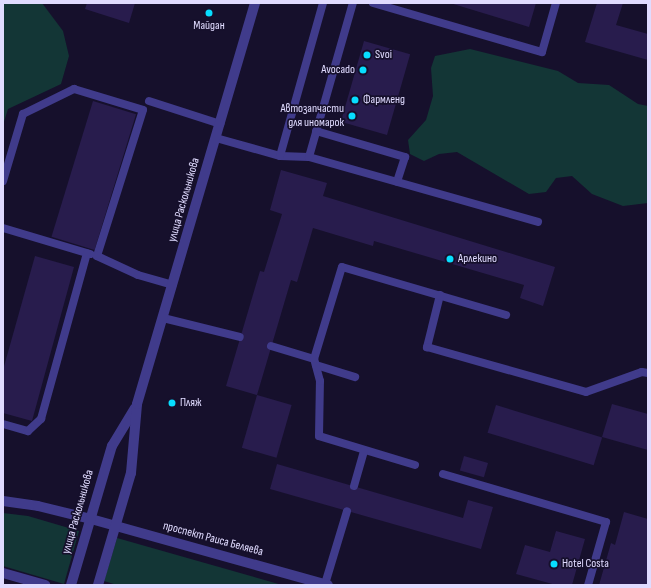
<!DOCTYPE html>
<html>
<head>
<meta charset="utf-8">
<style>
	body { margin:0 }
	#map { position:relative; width:651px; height:588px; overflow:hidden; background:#16102c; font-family:"Sofia Sans Condensed",sans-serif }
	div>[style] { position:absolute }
	.green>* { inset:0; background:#133636 }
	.building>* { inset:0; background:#281c4d; transform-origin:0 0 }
	.service>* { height:8px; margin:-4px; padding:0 4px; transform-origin:4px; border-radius:4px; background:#403b8b }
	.tertiary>* { height:10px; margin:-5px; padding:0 5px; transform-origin:5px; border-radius:5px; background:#403b8b }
	.dots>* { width:11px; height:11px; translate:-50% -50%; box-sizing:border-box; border:2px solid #16102c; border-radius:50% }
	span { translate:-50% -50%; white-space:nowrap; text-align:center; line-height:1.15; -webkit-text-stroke:3.5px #16102c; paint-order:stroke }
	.poi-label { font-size:12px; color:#e0dbff }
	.left { translate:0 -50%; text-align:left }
	.right { translate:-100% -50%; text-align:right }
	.street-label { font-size:12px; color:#e0dbff }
	.frame { position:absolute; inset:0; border:4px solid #e0dbff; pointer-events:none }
</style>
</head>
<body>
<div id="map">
	<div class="green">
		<i style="clip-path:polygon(3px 3px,42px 3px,63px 31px,69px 56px,61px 84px,8px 109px,3px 125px)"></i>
		<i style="clip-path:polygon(470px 49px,558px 71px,578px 83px,609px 85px,638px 104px,648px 106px,648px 203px,623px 206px,592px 194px,572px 176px,556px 178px,546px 192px,529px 194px,457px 152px,439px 154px,424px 161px,410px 154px,408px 140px,426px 120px,433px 96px,431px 68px,435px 56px)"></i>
		<i style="clip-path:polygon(3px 513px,28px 516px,79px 531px,64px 584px,3px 566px)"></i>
		<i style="clip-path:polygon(117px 538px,282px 585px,117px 585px,104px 581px)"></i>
	</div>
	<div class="building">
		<i style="clip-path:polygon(87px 3px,135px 3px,129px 23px,85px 9px)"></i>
		<i style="clip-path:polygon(450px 3px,536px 3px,529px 27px)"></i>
		<i style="clip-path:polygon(597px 3px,623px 3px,616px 25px,648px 34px,648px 60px,585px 42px)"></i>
		<i style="left:364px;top:41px;width:48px;height:84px;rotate:16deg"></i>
		<i style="left:93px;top:101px;width:45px;height:142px;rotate:17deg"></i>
		<i style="clip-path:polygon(281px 170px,327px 183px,323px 196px,555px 267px,543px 306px,520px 298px,524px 285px,374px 241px,373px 246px,313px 228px,297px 282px,291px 280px,257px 395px,226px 386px,260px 271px,264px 272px,282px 214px,270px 210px)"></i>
		<i style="clip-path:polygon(35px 256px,74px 267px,32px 421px,3px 413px,3px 370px)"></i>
		<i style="left:257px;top:395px;width:36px;height:55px;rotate:16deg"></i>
		<i style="clip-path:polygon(612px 404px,648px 414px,648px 450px,602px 437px)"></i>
		<i style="left:496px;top:405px;width:111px;height:29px;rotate:17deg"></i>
		<i style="left:464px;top:456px;width:25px;height:15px;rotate:16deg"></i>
		<i style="clip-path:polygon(277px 464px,463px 518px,468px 500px,493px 507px,481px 549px,270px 489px)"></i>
		<i style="clip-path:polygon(624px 512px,648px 519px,648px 585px,599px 585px,611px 543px,615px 545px)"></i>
		<i style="clip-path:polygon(556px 531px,585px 539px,572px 585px,556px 585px,516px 574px,525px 545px,550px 552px)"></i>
	</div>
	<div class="service">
		<i style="left:373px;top:3px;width:176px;rotate:16.2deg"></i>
		<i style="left:542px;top:52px;width:51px;rotate:-74.1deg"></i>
		<i style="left:149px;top:101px;width:75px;rotate:17.9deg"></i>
		<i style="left:316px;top:131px;width:93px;rotate:16.3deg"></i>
		<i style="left:405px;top:157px;width:26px;rotate:108deg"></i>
		<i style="left:216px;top:138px;width:66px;rotate:15.7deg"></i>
		<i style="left:280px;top:156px;width:29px;rotate:2deg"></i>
		<i style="left:309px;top:157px;width:238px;rotate:15.8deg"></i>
		<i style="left:280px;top:156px;width:159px;rotate:-74.3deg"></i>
		<i style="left:309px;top:157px;width:160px;rotate:-74.1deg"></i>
		<i style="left:3px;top:181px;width:70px;rotate:-73.4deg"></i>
		<i style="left:23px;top:114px;width:57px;rotate:-26.1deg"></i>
		<i style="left:74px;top:89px;width:72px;rotate:16.9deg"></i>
		<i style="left:143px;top:110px;width:153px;rotate:107.5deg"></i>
		<i style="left:97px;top:256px;width:45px;rotate:24.9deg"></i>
		<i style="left:138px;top:275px;width:36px;rotate:16deg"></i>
		<i style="left:3px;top:228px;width:91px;rotate:16.6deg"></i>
		<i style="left:440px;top:295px;width:54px;rotate:104deg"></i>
		<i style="left:427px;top:347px;width:165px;rotate:15.8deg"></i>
		<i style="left:586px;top:392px;width:59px;rotate:-19.7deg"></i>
		<i style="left:642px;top:372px;width:6px;rotate:9deg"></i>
		<i style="left:163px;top:318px;width:79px;rotate:13.9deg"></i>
		<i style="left:271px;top:346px;width:45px;rotate:16.8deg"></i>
		<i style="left:316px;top:365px;width:41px;rotate:17.1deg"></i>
		<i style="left:3px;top:424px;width:26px;rotate:16deg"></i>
		<i style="left:28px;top:431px;width:18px;rotate:-43deg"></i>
		<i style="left:41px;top:419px;width:172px;rotate:-74.5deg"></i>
		<i style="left:415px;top:465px;width:100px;rotate:-163.2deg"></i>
		<i style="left:319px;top:436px;width:55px;rotate:-89deg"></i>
		<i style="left:320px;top:381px;width:23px;rotate:-105deg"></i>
		<i style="left:314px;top:359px;width:96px;rotate:-73.1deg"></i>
		<i style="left:342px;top:267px;width:171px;rotate:16.3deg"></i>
		<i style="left:443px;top:474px;width:170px;rotate:16.4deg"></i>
		<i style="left:606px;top:522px;width:66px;rotate:105.9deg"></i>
		<i style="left:354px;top:486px;width:37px;rotate:-74deg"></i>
		<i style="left:325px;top:584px;width:76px;rotate:-73.2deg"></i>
	</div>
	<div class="tertiary">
		<i style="left:3px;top:501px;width:35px;rotate:8deg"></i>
		<i style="left:38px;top:506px;width:55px;rotate:13.8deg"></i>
		<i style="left:91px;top:519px;width:246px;rotate:15.6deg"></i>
		<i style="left:3px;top:573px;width:44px;rotate:15.9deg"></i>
		<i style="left:71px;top:585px;width:145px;rotate:-73.6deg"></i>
		<i style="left:112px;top:446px;width:44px;rotate:-58.8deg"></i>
		<i style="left:98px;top:585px;width:117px;rotate:-73.6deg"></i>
		<i style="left:131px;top:473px;width:69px;rotate:-85deg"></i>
		<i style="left:137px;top:404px;width:418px;rotate:-73.6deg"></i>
	</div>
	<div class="dots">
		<i style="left:209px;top:13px;background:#07deff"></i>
		<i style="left:367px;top:55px;background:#07deff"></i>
		<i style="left:363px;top:70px;background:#07deff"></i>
		<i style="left:355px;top:100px;background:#07deff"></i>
		<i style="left:352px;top:116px;background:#07deff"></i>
		<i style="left:450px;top:259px;background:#07deff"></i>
		<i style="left:172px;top:403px;background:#07deff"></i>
		<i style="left:554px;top:564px;background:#07deff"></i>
	</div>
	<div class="poi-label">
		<span style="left:209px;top:26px">Майдан</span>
		<span class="left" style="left:375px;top:55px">Svoi</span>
		<span class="right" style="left:355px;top:70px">Avocado</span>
		<span class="left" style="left:363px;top:100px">Фармленд</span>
		<span class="right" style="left:344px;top:116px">Автозапчасти<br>для иномарок</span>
		<span class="left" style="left:458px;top:259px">Арлекино</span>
		<span class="left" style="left:180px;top:403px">Пляж</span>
		<span class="left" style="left:562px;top:564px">Hotel Costa</span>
	</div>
	<div class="street-label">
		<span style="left:184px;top:200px;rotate:-74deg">улица Раскольникова</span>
		<span style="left:78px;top:512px;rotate:-74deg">улица Раскольникова</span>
		<span style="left:213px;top:539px;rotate:15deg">проспект Раиса Беляева</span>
	</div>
	<div class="frame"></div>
</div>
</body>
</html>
